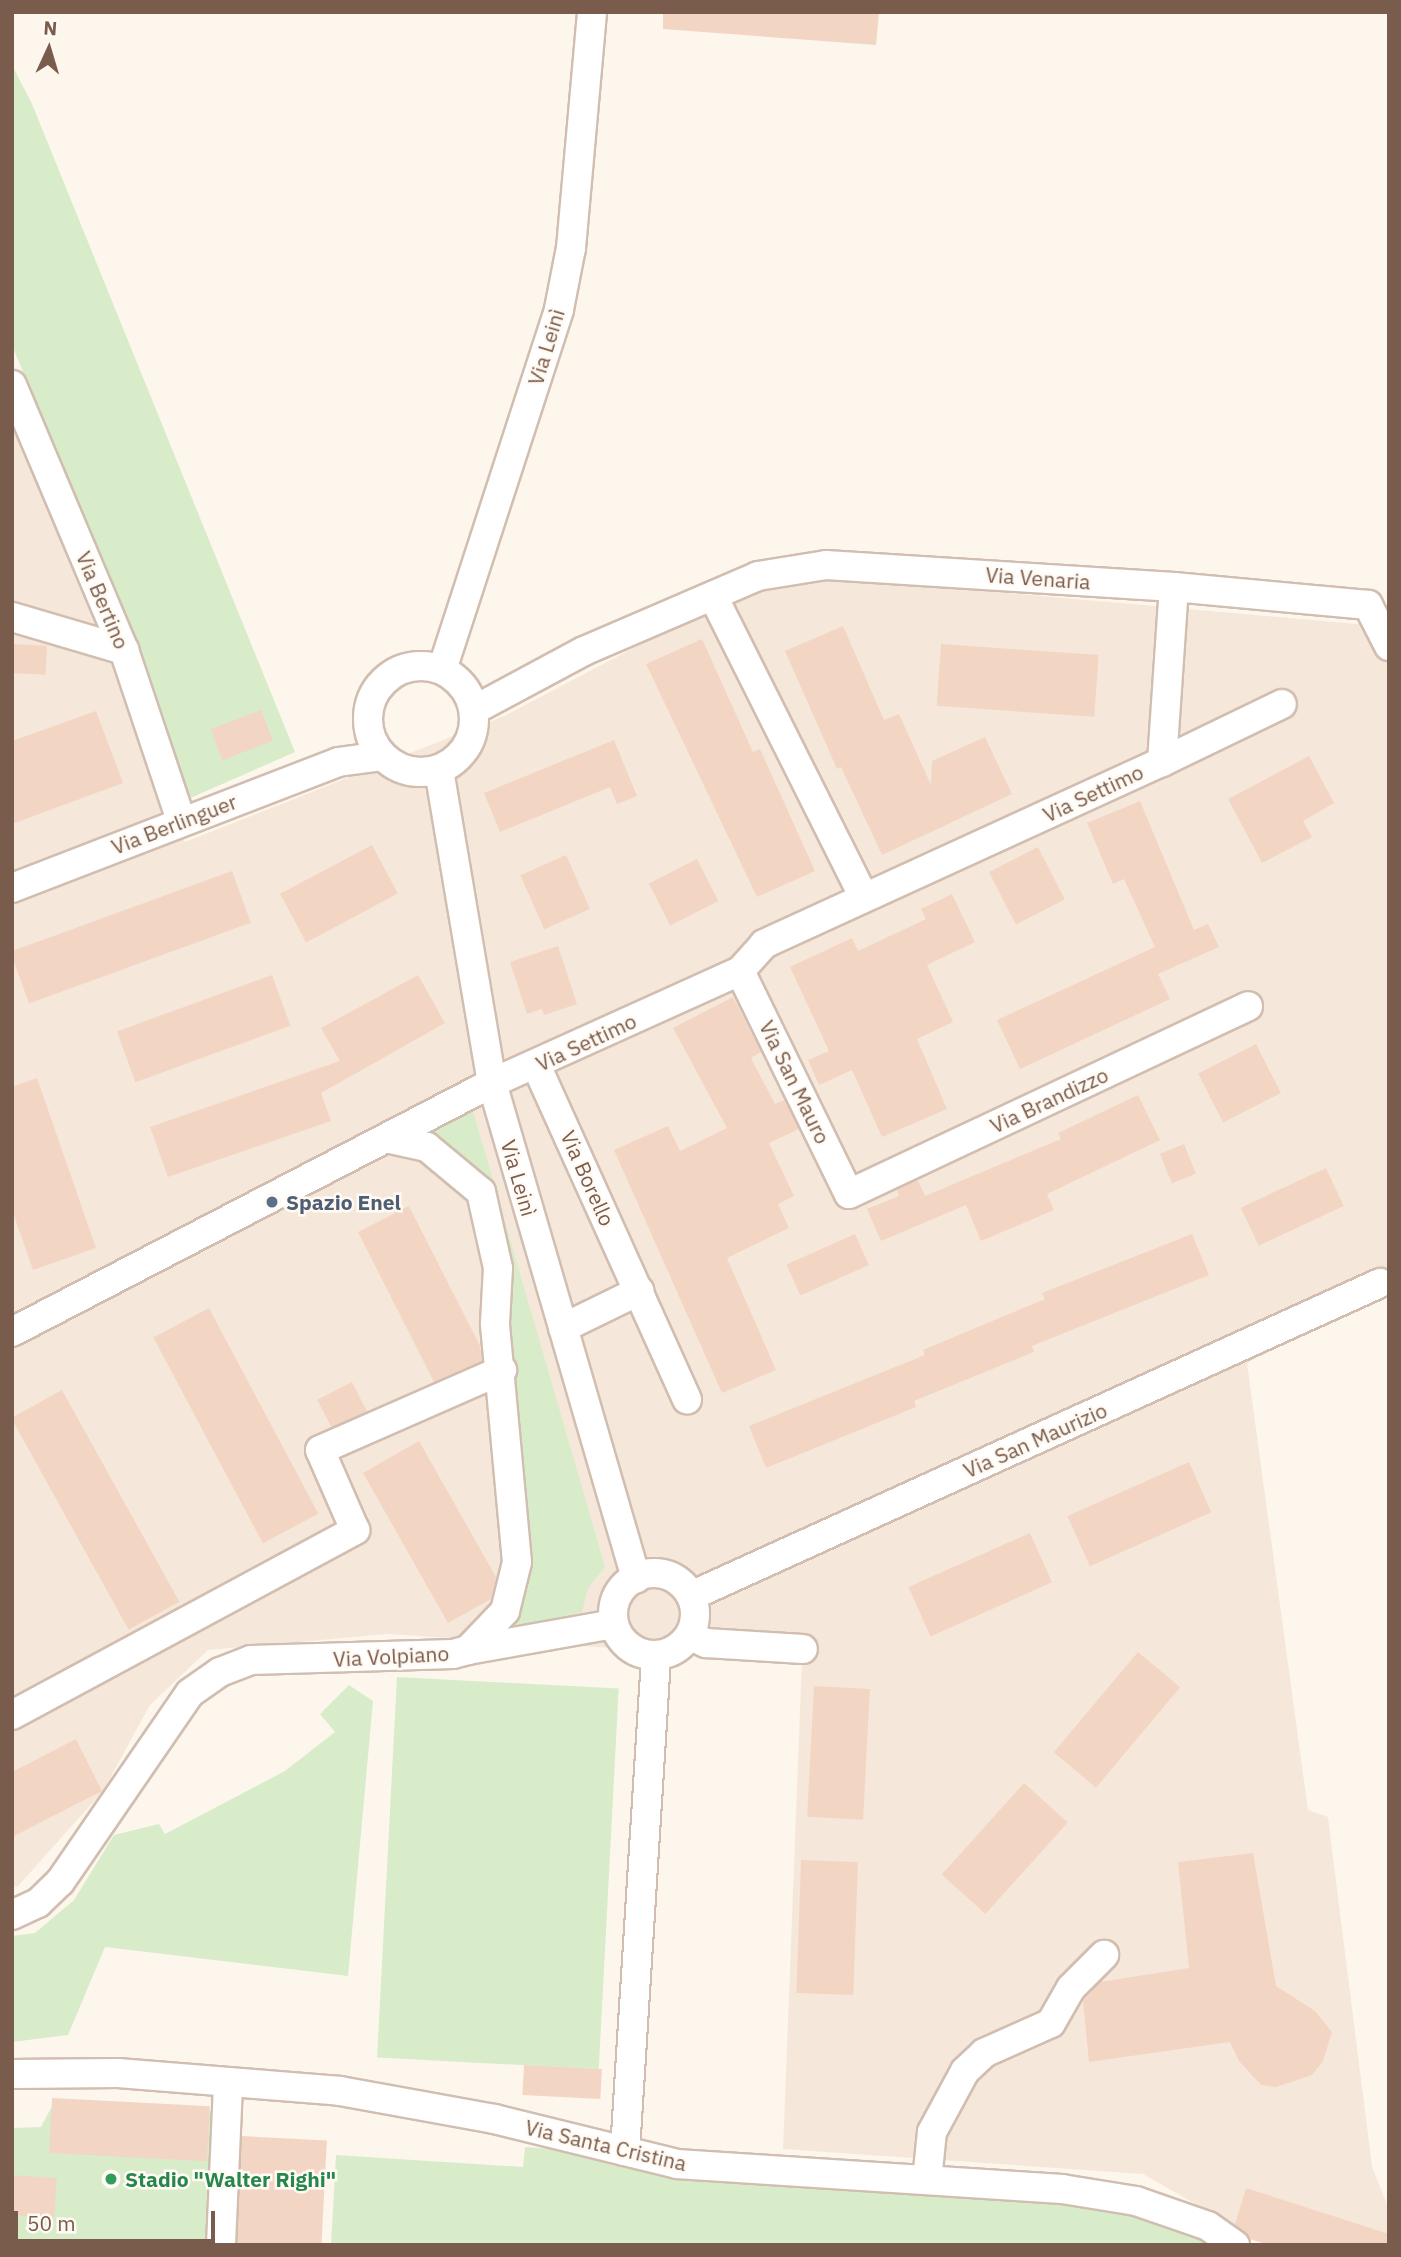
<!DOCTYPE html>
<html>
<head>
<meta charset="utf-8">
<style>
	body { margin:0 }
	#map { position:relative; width:1401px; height:2257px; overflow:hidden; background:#fdf6ec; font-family:"IBM Plex Sans",sans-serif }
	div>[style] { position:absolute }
	.residential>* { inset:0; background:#f5e8da }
	.green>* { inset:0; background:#d8ecc9; transform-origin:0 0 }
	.building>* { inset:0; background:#f3d5c3; transform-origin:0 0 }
	.roads { filter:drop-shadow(2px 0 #d1beb0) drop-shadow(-2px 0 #d1beb0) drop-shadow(0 2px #d1beb0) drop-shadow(0 -2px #d1beb0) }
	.minor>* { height:28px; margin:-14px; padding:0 14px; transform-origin:14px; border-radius:14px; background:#fff }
	.minor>.ring { margin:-14px; padding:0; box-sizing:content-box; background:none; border:28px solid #fff; border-radius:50% }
	.dots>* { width:19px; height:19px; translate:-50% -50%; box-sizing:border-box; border:4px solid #fffaf3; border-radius:50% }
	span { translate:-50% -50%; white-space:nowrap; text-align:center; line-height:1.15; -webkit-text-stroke:5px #fffaf3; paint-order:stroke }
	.street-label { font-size:21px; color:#7a5c4d }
	.service-label { font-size:21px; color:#4e5e75; font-weight:700 }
	.left { translate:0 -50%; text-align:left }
	.leisure-label { font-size:21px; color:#27864d; font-weight:700 }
	.frame { position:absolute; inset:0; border:14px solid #7a5c4d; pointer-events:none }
	.north { position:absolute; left:14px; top:14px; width:70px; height:70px; -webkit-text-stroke:5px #fffaf3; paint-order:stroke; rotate:4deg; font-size:19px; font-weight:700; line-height:28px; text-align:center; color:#7a5c4d }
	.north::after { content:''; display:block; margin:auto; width:24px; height:32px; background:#7a5c4d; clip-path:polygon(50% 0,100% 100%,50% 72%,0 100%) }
	.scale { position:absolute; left:14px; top:2211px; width:201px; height:32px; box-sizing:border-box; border:4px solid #7a5c4d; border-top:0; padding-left:9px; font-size:21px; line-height:24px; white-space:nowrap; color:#7a5c4d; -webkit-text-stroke:5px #fffaf3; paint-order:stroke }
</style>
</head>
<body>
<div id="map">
	<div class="residential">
		<i style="clip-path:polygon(12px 401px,185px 842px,504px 716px,702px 612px,776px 585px,839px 578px,1357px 624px,1389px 607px,1389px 1287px,1247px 1363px,1308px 1810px,1328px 1817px,1372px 2167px,1389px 2209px,1389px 2245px,1267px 2245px,1143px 2174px,783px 2149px,802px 1660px,387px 1634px,208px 1650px,150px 1705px,103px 1791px,18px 1886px,12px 1887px)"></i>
	</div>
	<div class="green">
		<i style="clip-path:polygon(12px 65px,32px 104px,295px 752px,188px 799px,88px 529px,12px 345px)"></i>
		<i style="clip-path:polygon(473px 1111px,605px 1567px,588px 1588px,582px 1612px,526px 1626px,510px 1622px,529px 1587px,481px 1192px,417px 1135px)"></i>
		<i style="left:397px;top:1677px;width:222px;height:381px;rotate:3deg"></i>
		<i style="clip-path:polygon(349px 1685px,373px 1701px,348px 1976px,105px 1947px,68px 2035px,12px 2042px,12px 1936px,35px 1933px,74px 1900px,114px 1835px,159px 1824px,165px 1834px,285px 1771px,335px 1732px,320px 1714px)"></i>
		<i style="clip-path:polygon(51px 2108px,212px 2113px,209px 2245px,12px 2245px,12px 2128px,41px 2127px)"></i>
		<i style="clip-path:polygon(525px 2147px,1062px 2189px,1234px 2245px,331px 2245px,336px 2155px,523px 2167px)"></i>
	</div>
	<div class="building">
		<i style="clip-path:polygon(663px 12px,879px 12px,876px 45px,663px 29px)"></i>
		<i style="clip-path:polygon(843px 626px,884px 720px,899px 714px,931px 785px,932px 761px,985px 737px,1012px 794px,882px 855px,841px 767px,837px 769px,785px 651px)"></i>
		<i style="clip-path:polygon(702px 639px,753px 752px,760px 749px,815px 871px,757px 897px,646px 664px)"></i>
		<i style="left:12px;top:644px;width:35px;height:29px;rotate:3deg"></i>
		<i style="left:941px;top:644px;width:158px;height:62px;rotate:4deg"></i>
		<i style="left:261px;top:710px;width:33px;height:54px;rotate:69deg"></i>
		<i style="clip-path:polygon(96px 711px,123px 783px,12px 824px,12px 741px)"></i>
		<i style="clip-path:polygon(614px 740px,637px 796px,617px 804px,610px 787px,500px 832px,484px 793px)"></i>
		<i style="clip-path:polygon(1309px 756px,1334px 803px,1303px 821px,1312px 837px,1262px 863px,1228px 799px)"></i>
		<i style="clip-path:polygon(1140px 801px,1194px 930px,1208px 924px,1219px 947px,1158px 974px,1170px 999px,1020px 1069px,997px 1020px,1155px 947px,1124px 879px,1113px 884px,1087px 823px)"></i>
		<i style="left:372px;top:845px;width:55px;height:104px;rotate:62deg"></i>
		<i style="left:1038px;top:847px;width:59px;height:55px;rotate:63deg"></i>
		<i style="left:566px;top:855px;width:59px;height:50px;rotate:66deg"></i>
		<i style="left:697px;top:859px;width:47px;height:54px;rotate:63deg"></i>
		<i style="left:232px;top:871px;width:55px;height:236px;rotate:70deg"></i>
		<i style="clip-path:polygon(952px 894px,975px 942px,927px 965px,953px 1022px,917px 1039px,947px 1109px,882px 1137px,852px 1070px,819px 1085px,808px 1060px,829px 1051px,790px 967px,852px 938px,858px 951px,926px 919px,921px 909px)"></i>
		<i style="clip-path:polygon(558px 946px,577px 1004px,544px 1015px,542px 1009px,527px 1014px,510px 962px)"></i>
		<i style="left:272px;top:975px;width:54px;height:165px;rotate:70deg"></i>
		<i style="clip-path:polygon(418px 975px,445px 1023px,321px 1093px,331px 1121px,168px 1177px,150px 1127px,340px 1061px,321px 1028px)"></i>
		<i style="clip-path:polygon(733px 997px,761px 1052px,751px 1058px,775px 1104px,784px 1100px,799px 1129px,769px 1143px,794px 1196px,778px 1204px,789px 1228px,727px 1258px,776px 1370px,722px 1393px,614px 1150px,668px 1126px,680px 1151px,727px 1128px,673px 1028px)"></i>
		<i style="left:1256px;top:1044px;width:55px;height:65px;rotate:63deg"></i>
		<i style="clip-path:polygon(37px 1078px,96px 1248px,33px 1270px,12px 1210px,12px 1087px)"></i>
		<i style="clip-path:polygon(1138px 1095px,1160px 1140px,1047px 1194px,1054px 1210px,981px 1241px,966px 1205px,881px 1241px,867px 1209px,899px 1196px,897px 1190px,918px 1180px,925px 1196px,1061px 1139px,1058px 1133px)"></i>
		<i style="left:1184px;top:1144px;width:32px;height:26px;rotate:68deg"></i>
		<i style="left:1326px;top:1168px;width:42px;height:94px;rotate:65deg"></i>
		<i style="clip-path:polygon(409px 1206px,480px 1346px,482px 1361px,434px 1382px,358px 1232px)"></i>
		<i style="left:855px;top:1234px;width:34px;height:75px;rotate:66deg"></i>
		<i style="clip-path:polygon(1192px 1234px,1209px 1275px,1032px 1346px,1034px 1352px,914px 1401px,916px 1407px,766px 1468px,749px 1426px,925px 1355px,923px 1350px,1045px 1299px,1042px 1293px)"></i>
		<i style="left:209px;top:1308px;width:233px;height:63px;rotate:62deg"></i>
		<i style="left:352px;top:1382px;width:33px;height:39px;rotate:63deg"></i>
		<i style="left:62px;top:1390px;width:242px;height:58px;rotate:61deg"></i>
		<i style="clip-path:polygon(419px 1441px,496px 1577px,491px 1599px,448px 1623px,363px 1473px)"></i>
		<i style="left:1189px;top:1462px;width:55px;height:133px;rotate:66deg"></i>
		<i style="left:1030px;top:1533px;width:54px;height:133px;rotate:66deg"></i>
		<i style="left:1138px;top:1652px;width:55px;height:131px;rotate:40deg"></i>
		<i style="left:814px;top:1686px;width:56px;height:131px;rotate:3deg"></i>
		<i style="clip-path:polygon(76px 1739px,102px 1791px,12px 1837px,12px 1772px)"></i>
		<i style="left:1024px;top:1783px;width:59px;height:123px;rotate:42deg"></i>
		<i style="clip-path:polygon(1253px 1853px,1276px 1986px,1315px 2011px,1332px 2032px,1323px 2061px,1312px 2075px,1276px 2087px,1261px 2085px,1239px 2061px,1230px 2042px,1089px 2062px,1083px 2001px,1100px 1982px,1189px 1968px,1178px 1862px)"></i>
		<i style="left:801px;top:1860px;width:57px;height:133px;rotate:2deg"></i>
		<i style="left:524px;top:2065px;width:78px;height:30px;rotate:3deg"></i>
		<i style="left:52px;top:2098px;width:158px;height:55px;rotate:3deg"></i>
		<i style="left:242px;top:2136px;width:85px;height:109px;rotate:3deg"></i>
		<i style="left:12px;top:2175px;width:45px;height:40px;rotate:4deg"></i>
		<i style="clip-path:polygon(1246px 2188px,1389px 2234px,1389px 2245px,1269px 2245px,1250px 2239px,1235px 2224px)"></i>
	</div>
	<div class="roads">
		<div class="minor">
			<i style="left:12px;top:385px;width:288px;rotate:67.1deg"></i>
			<i style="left:124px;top:650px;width:179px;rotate:71.5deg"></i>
			<i style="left:713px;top:596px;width:335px;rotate:63.4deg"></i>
			<i style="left:12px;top:617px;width:117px;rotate:16.4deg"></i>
			<i class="ring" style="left:368px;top:666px;width:78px;height:78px"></i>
			<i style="left:442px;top:670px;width:379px;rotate:-72deg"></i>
			<i style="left:559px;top:309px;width:62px;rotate:-78.9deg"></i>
			<i style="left:571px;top:248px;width:237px;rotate:-84.9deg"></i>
			<i style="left:474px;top:710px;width:125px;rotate:-28.2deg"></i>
			<i style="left:584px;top:651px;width:189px;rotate:-23.3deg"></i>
			<i style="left:758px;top:576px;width:69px;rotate:-9.2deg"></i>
			<i style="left:826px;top:565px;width:349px;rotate:3.6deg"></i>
			<i style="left:1174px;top:587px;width:195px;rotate:5.3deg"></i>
			<i style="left:1368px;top:605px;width:46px;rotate:62.9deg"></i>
			<i style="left:1162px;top:762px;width:133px;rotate:-25.8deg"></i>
			<i style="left:439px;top:770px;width:317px;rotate:80.4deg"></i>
			<i style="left:492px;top:1083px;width:516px;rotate:73.78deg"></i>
			<i style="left:12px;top:888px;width:350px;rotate:-21.1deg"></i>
			<i style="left:338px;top:762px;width:44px;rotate:-7.8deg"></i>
			<i style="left:740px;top:971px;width:248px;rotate:64deg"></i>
			<i style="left:849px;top:1194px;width:441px;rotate:-25.2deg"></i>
			<i style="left:536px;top:1065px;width:367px;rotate:65.7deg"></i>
			<i style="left:563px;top:1328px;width:85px;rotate:-26deg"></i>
			<i style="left:12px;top:1332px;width:541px;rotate:-27.42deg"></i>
			<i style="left:492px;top:1083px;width:272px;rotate:-24.3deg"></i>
			<i style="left:740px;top:971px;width:36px;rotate:-48deg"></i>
			<i style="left:764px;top:944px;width:438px;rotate:-24.6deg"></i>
			<i style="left:1162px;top:762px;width:175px;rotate:-86.1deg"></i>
			<i class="ring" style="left:613px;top:1573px;width:54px;height:54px"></i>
			<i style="left:691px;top:1596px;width:757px;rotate:-24.43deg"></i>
			<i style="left:690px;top:1635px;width:18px;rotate:27deg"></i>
			<i style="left:706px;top:1643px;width:97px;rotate:3.5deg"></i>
			<i style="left:468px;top:1650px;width:148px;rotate:-10.1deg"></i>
			<i style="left:12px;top:1715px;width:390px;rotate:-28.3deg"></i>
			<i style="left:355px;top:1530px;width:87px;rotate:-113.6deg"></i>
			<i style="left:320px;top:1450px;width:199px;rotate:-23.7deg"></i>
			<i style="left:12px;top:1915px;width:29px;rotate:-25deg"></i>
			<i style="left:38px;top:1903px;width:30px;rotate:-44deg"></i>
			<i style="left:60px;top:1882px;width:229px;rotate:-55.5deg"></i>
			<i style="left:190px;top:1693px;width:37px;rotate:-35deg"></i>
			<i style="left:220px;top:1672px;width:33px;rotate:-21deg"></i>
			<i style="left:251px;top:1660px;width:202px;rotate:-1.7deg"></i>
			<i style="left:453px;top:1654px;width:16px;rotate:-15deg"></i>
			<i style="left:468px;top:1650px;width:54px;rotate:-46.5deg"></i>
			<i style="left:505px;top:1611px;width:50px;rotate:-76.2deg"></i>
			<i style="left:517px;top:1562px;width:240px;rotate:-95.3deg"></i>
			<i style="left:495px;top:1323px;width:55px;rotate:-86.9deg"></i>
			<i style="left:498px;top:1268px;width:78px;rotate:-102.6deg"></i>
			<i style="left:481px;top:1192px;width:70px;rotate:-140.2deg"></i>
			<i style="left:427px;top:1147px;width:42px;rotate:-167.6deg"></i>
			<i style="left:12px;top:2074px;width:106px;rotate:-0.5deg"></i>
			<i style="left:118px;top:2073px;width:223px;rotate:4.6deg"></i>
			<i style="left:340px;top:2091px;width:157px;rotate:10.3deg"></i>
			<i style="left:494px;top:2119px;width:188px;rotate:13.8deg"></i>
			<i style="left:677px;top:2164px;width:386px;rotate:3.7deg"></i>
			<i style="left:1062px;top:2189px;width:75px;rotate:9.2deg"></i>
			<i style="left:1136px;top:2201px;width:76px;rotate:19.1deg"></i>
			<i style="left:1208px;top:2226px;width:33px;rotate:35deg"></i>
			<i style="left:625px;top:2151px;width:496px;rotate:-86.4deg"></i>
			<i style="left:927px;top:2180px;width:48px;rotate:-84.1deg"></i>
			<i style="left:932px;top:2132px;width:69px;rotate:-61.6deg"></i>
			<i style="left:965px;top:2071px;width:26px;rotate:-43deg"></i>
			<i style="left:984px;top:2053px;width:73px;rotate:-24.1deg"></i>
			<i style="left:1051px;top:2023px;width:40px;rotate:-60.3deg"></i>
			<i style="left:1071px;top:1988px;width:47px;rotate:-45deg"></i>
			<i style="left:221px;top:2245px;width:163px;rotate:-87.5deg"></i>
		</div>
	</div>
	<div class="dots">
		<i style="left:272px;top:1202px;background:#5c6f8a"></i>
		<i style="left:111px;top:2179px;background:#2e9e5b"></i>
	</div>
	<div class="street-label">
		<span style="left:546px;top:347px;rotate:-73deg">Via Leinì</span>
		<span style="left:1038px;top:578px;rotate:4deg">Via Venaria</span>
		<span style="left:103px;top:600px;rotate:67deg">Via Bertino</span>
		<span style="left:1093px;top:793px;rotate:-25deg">Via Settimo</span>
		<span style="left:174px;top:824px;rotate:-21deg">Via Berlinguer</span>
		<span style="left:586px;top:1042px;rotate:-25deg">Via Settimo</span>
		<span style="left:795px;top:1082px;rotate:64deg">Via San Mauro</span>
		<span style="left:1049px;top:1100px;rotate:-25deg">Via Brandizzo</span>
		<span style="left:519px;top:1178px;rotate:74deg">Via Leinì</span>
		<span style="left:588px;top:1178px;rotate:66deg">Via Borello</span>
		<span style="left:1035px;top:1440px;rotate:-24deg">Via San Maurizio</span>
		<span style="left:391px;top:1656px;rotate:-3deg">Via Volpiano</span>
		<span style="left:606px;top:2145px;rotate:13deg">Via Santa Cristina</span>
	</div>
	<div class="service-label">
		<span class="left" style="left:286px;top:1202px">Spazio Enel</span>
	</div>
	<div class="leisure-label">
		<span class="left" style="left:125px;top:2179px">Stadio "Walter Righi"</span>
	</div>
	<div class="frame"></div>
	<div class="north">N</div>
	<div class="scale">50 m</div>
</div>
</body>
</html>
